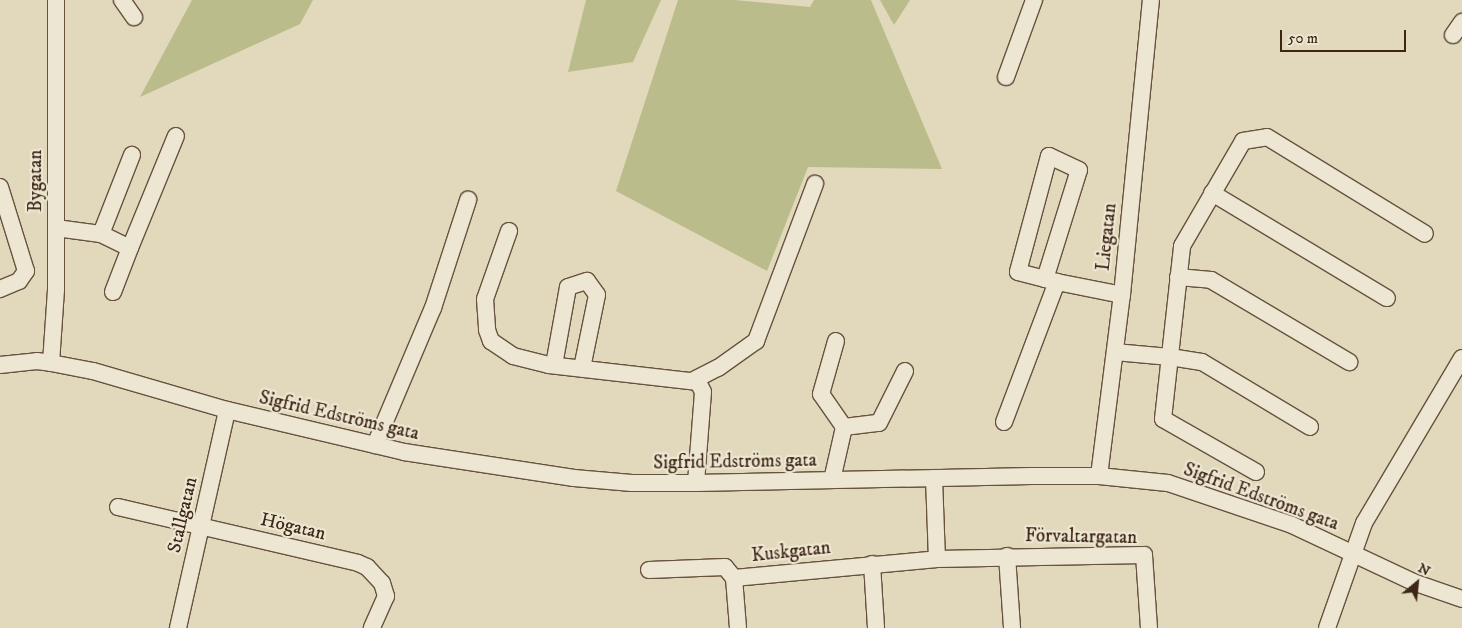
<!DOCTYPE html>
<html>
<head>
<meta charset="utf-8">
<style>
	body { margin:0 }
	#map { position:relative; width:1462px; height:628px; overflow:hidden; background:#e2d8bb; font-family:"IM FELL DW Pica",serif }
	div>[style] { position:absolute }
	.green>* { inset:0; background:#babc8b }
	.roads { filter:drop-shadow(1px 0 #67523e) drop-shadow(-1px 0 #67523e) drop-shadow(0 1px #67523e) drop-shadow(0 -1px #67523e) }
	.minor>* { height:16px; margin:-8px; padding:0 8px; transform-origin:8px; border-radius:8px; background:#ece6d3 }
	span { translate:-50% -50%; white-space:nowrap; text-align:center; line-height:1.15; -webkit-text-stroke:4.5px #ece6d3; paint-order:stroke }
	.street-label { font-size:19px; color:#3e2615 }
	.north { position:absolute; left:1392px; top:558px; width:50px; height:50px; -webkit-text-stroke:4px #ece6d3; paint-order:stroke; rotate:28deg; font-size:14px; font-weight:700; line-height:20px; text-align:center; color:#3e2615 }
	.north::after { content:''; display:block; margin:auto; width:18px; height:22px; background:#3e2615; clip-path:polygon(50% 0,100% 100%,50% 72%,0 100%) }
	.scale { position:absolute; left:1280px; top:30px; width:126px; height:22px; box-sizing:border-box; border:2px solid #3e2615; border-top:0; padding-left:6px; font-size:15px; line-height:18px; white-space:nowrap; color:#3e2615; -webkit-text-stroke:4px #ece6d3; paint-order:stroke }
</style>
</head>
<body>
<div id="map">
	<div class="green">
		<i style="clip-path:polygon(192px 0,313px 0,300px 24px,140px 97px)"></i>
		<i style="clip-path:polygon(586px 0,661px 0,633px 62px,568px 72px)"></i>
		<i style="clip-path:polygon(678px 0,735px 0,810px 7px,814px 0,871px 0,942px 169px,808px 167px,767px 271px,616px 191px)"></i>
		<i style="clip-path:polygon(880px 0,910px 0,894px 25px)"></i>
	</div>
	<div class="roads">
		<div class="minor">
			<i style="left:122px;top:0;width:21px;rotate:55deg"></i>
			<i style="left:1453px;top:35px;width:16px;rotate:-55deg"></i>
			<i style="left:1006px;top:77px;width:82px;rotate:-70deg"></i>
			<i style="left:0;top:187px;width:88px;rotate:72.8deg"></i>
			<i style="left:26px;top:271px;width:12px;rotate:125deg"></i>
			<i style="left:19px;top:281px;width:21px;rotate:157deg"></i>
			<i style="left:1212px;top:193px;width:204px;rotate:31deg"></i>
			<i style="left:56px;top:228px;width:45px;rotate:7.6deg"></i>
			<i style="left:101px;top:234px;width:32px;rotate:26deg"></i>
			<i style="left:130px;top:248px;width:121px;rotate:-67.7deg"></i>
			<i style="left:509px;top:231px;width:72px;rotate:109.4deg"></i>
			<i style="left:485px;top:299px;width:31px;rotate:86deg"></i>
			<i style="left:487px;top:330px;width:12px;rotate:70deg"></i>
			<i style="left:491px;top:341px;width:27px;rotate:34deg"></i>
			<i style="left:513px;top:356px;width:37px;rotate:14deg"></i>
			<i style="left:549px;top:365px;width:150px;rotate:6.5deg"></i>
			<i style="left:698px;top:382px;width:11px;rotate:63deg"></i>
			<i style="left:703px;top:392px;width:91px;rotate:94.4deg"></i>
			<i style="left:101px;top:234px;width:85px;rotate:-68.6deg"></i>
			<i style="left:1178px;top:277px;width:33px;rotate:5deg"></i>
			<i style="left:1211px;top:280px;width:161px;rotate:30.7deg"></i>
			<i style="left:1045px;top:279px;width:114px;rotate:-72.7deg"></i>
			<i style="left:1079px;top:170px;width:33px;rotate:-155deg"></i>
			<i style="left:1049px;top:156px;width:120px;rotate:105deg"></i>
			<i style="left:1018px;top:272px;width:40px;rotate:14.4deg"></i>
			<i style="left:1057px;top:282px;width:66px;rotate:11.3deg"></i>
			<i style="left:113px;top:292px;width:47px;rotate:-68.9deg"></i>
			<i style="left:1115px;top:352px;width:55px;rotate:5.2deg"></i>
			<i style="left:1170px;top:357px;width:32px;rotate:9deg"></i>
			<i style="left:1202px;top:362px;width:126px;rotate:31deg"></i>
			<i style="left:51px;top:363px;width:74px;rotate:-86.1deg"></i>
			<i style="left:56px;top:289px;width:289px;rotate:-90deg"></i>
			<i style="left:0;top:365px;width:37px;rotate:-6deg"></i>
			<i style="left:37px;top:361px;width:14px;rotate:8deg"></i>
			<i style="left:51px;top:363px;width:43px;rotate:10.8deg"></i>
			<i style="left:93px;top:371px;width:140px;rotate:16.2deg"></i>
			<i style="left:227px;top:410px;width:182px;rotate:13.3deg"></i>
			<i style="left:404px;top:452px;width:172px;rotate:8.7deg"></i>
			<i style="left:574px;top:478px;width:58px;rotate:4.9deg"></i>
			<i style="left:632px;top:483px;width:64px"></i>
			<i style="left:696px;top:483px;width:335px;rotate:-1.2deg"></i>
			<i style="left:1031px;top:476px;width:68px"></i>
			<i style="left:1099px;top:476px;width:69px;rotate:5.8deg"></i>
			<i style="left:1168px;top:483px;width:131px;rotate:18.7deg"></i>
			<i style="left:1292px;top:525px;width:134px;rotate:25.2deg"></i>
			<i style="left:1413px;top:582px;width:52px;rotate:19.1deg"></i>
			<i style="left:554px;top:365px;width:79px;rotate:-79.8deg"></i>
			<i style="left:568px;top:287px;width:20px;rotate:-18deg"></i>
			<i style="left:587px;top:281px;width:17px;rotate:54deg"></i>
			<i style="left:597px;top:295px;width:75px;rotate:101.6deg"></i>
			<i style="left:694px;top:380px;width:27px;rotate:-27deg"></i>
			<i style="left:718px;top:368px;width:47px;rotate:-35.4deg"></i>
			<i style="left:756px;top:341px;width:168px;rotate:-69.4deg"></i>
			<i style="left:1004px;top:422px;width:150px;rotate:-69.3deg"></i>
			<i style="left:844px;top:427px;width:35px;rotate:-7deg"></i>
			<i style="left:879px;top:423px;width:58px;rotate:-63.4deg"></i>
			<i style="left:375px;top:445px;width:149px;rotate:-67.1deg"></i>
			<i style="left:433px;top:308px;width:114px;rotate:-72deg"></i>
			<i style="left:1256px;top:472px;width:107px;rotate:-150.3deg"></i>
			<i style="left:1163px;top:419px;width:174px;rotate:-83.7deg"></i>
			<i style="left:1182px;top:246px;width:121px;rotate:-59.8deg"></i>
			<i style="left:1243px;top:141px;width:24px;rotate:-9deg"></i>
			<i style="left:1267px;top:137px;width:185px;rotate:31.5deg"></i>
			<i style="left:1099px;top:476px;width:182px;rotate:-82.8deg"></i>
			<i style="left:1122px;top:295px;width:296px;rotate:-84.4deg"></i>
			<i style="left:934px;top:478px;width:81px;rotate:87.9deg"></i>
			<i style="left:832px;top:480px;width:54px;rotate:-77.2deg"></i>
			<i style="left:844px;top:427px;width:40px;rotate:-124.9deg"></i>
			<i style="left:821px;top:394px;width:55px;rotate:-74.2deg"></i>
			<i style="left:118px;top:507px;width:246px;rotate:13.1deg"></i>
			<i style="left:358px;top:563px;width:10px;rotate:24deg"></i>
			<i style="left:367px;top:567px;width:22px;rotate:47deg"></i>
			<i style="left:382px;top:583px;width:14px;rotate:73deg"></i>
			<i style="left:386px;top:596px;width:35px;rotate:114deg"></i>
			<i style="left:1007px;top:556px;width:72px;rotate:86deg"></i>
			<i style="left:872px;top:564px;width:64px;rotate:86.4deg"></i>
			<i style="left:649px;top:570px;width:76px;rotate:-2.3deg"></i>
			<i style="left:725px;top:567px;width:14px;rotate:51deg"></i>
			<i style="left:734px;top:578px;width:204px;rotate:-5.3deg"></i>
			<i style="left:937px;top:559px;width:207px;rotate:-1.1deg"></i>
			<i style="left:1144px;top:555px;width:73px;rotate:86.1deg"></i>
			<i style="left:734px;top:578px;width:50px;rotate:85.4deg"></i>
			<i style="left:178px;top:628px;width:223px;rotate:-77.3deg"></i>
			<i style="left:1327px;top:628px;width:111px;rotate:-70.6deg"></i>
			<i style="left:1364px;top:523px;width:192px;rotate:-59.3deg"></i>
		</div>
	</div>
	<div class="street-label">
		<span style="left:36px;top:181px;rotate:-90deg">Bygatan</span>
		<span style="left:1107px;top:237px;rotate:-84deg">Liegatan</span>
		<span style="left:339px;top:416px;rotate:13deg">Sigfrid Edströms gata</span>
		<span style="left:735px;top:462px;rotate:-1deg">Sigfrid Edströms gata</span>
		<span style="left:1261px;top:497px;rotate:20deg">Sigfrid Edströms gata</span>
		<span style="left:183px;top:515px;rotate:-77deg">Stallgatan</span>
		<span style="left:293px;top:527px;rotate:13deg">Högatan</span>
		<span style="left:1081px;top:537px;rotate:1deg">Förvaltargatan</span>
		<span style="left:791px;top:552px;rotate:-6deg">Kuskgatan</span>
	</div>
	<div class="north">N</div>
	<div class="scale">50 m</div>
</div>
</body>
</html>
